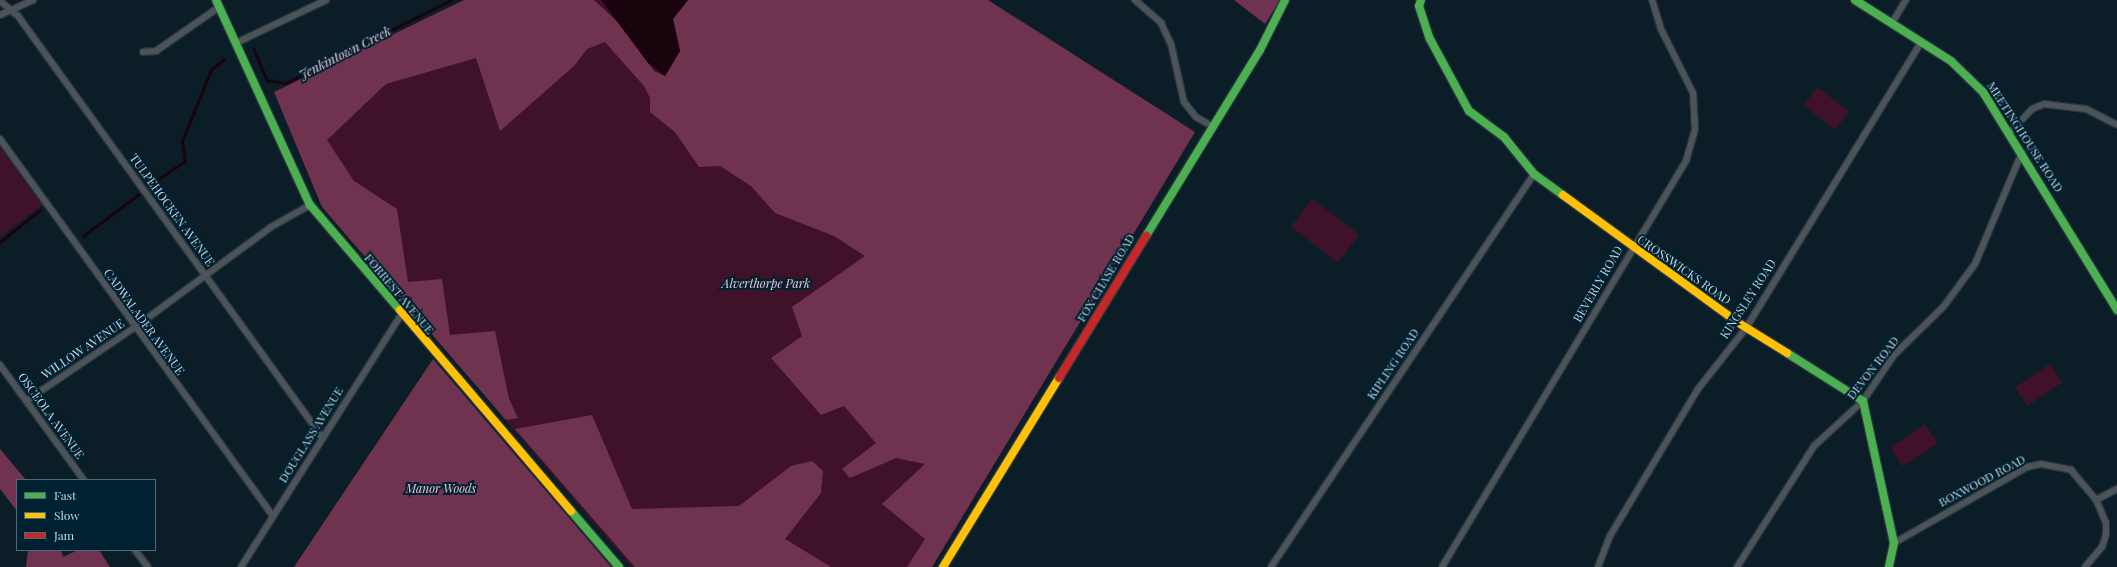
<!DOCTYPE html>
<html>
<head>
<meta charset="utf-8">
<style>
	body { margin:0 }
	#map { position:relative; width:2117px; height:567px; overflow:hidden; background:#0b1d26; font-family:"Playfair Display",serif }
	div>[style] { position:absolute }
	.green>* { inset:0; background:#401229; transform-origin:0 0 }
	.forest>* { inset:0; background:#70334f }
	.water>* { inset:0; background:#19030c }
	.stream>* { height:2.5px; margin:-1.25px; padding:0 1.25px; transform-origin:1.25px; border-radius:1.25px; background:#19030c }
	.roads { filter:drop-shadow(1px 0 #27363e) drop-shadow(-1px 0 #27363e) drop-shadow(0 1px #27363e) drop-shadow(0 -1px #27363e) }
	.street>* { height:6px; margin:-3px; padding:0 3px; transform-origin:3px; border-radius:3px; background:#4c5459 }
	.fast>* { height:8px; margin:-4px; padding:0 4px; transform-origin:4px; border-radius:4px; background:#4caf50 }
	.slow>* { height:8px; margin:-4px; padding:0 4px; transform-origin:4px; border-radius:4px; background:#ffc107 }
	.jam>* { height:8px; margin:-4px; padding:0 4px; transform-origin:4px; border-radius:4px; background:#c62828 }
	span { translate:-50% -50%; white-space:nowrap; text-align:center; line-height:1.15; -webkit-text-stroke:4px #002131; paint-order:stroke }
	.street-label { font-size:12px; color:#c4d6e1 }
	.park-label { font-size:12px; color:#f1c4d3; font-style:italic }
	.water-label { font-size:13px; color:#f2c5d4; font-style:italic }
	.legend { position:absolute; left:16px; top:479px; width:140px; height:72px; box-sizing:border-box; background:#002131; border:1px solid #4e6977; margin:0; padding:5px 7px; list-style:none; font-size:12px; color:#c4d6e1 }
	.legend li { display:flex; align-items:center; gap:8px; height:20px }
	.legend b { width:20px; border:1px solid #4e6977 }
</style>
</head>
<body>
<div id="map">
	<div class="green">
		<i style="clip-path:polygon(464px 0,988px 0,1195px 132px,932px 567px,632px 567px,322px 207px,274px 92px)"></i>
		<i style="left:1818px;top:87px;width:40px;height:23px;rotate:39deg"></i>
		<i style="clip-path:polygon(0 147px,42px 205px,0 237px)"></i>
		<i style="left:1312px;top:199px;width:59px;height:35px;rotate:37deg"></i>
		<i style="left:2050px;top:364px;width:22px;height:42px;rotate:56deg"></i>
		<i style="left:1925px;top:424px;width:23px;height:42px;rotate:56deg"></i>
	</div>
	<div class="forest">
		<i style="clip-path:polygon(464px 0,594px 0,624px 28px,654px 71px,665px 76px,680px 51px,673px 19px,688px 0,988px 0,1195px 132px,932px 567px,907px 567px,925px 539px,882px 504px,925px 464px,896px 458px,850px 478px,842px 469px,876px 443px,844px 406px,821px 415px,771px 358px,802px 336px,792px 307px,865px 256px,834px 236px,775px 213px,751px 186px,720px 166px,699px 167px,675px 132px,650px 112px,650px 98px,644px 86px,605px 42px,587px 49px,574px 66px,500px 131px,476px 58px,386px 84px,327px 140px,354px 181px,397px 209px,408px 282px,442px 279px,450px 335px,495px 331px,509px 399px,518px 418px,506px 420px,322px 207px,274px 92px)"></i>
		<i style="clip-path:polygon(1234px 0,1280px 0,1265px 24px)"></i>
		<i style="clip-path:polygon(433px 359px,611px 567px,294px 567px)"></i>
		<i style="clip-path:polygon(592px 415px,632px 509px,739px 506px,791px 466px,812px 461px,823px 471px,821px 493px,785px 539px,831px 567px,635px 567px,515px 429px)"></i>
		<i style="clip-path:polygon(0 449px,26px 480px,17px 480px,17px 511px,0 489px)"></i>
		<i style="clip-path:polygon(28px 550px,61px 550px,63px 557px,78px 550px,99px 550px,110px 567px,26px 567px)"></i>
	</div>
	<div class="water">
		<i style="clip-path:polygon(601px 0,688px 0,673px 19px,680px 51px,665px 76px,648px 63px)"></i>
	</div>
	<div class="stream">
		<i style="left:254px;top:49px;width:34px;rotate:67deg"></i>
		<i style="left:267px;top:80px;width:19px;rotate:9deg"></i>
		<i style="left:286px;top:83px;width:185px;rotate:-26.7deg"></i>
		<i style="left:151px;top:184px;width:41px;rotate:-34.1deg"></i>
		<i style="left:185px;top:161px;width:20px;rotate:-99deg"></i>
		<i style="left:182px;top:141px;width:77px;rotate:-67.8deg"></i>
		<i style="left:211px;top:70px;width:17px;rotate:-40deg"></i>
		<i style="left:83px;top:236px;width:69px;rotate:-36.7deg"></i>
		<i style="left:0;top:242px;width:51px;rotate:-38.7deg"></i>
	</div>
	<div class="roads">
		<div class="street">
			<i style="left:1135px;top:0;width:35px;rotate:41deg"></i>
			<i style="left:1161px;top:23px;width:23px;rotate:65deg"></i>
			<i style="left:1171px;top:44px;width:59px;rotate:77.4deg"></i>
			<i style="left:1184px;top:102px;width:19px;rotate:51deg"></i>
			<i style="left:1196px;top:117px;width:20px;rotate:30deg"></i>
			<i style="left:0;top:1px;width:23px;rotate:40deg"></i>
			<i style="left:18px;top:16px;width:519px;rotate:54.17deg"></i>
			<i style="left:0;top:15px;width:36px;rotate:-24deg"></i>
			<i style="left:1892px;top:23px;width:27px;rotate:-59deg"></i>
			<i style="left:236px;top:43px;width:100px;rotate:-25.5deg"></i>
			<i style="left:143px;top:52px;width:13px;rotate:-4deg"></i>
			<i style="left:156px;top:51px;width:77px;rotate:-34.9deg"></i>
			<i style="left:2009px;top:133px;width:33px;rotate:-46deg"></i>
			<i style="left:2032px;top:109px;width:13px;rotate:-23deg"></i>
			<i style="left:2044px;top:104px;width:42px;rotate:6.8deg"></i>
			<i style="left:2086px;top:109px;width:35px;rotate:27deg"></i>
			<i style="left:0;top:139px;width:465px;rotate:54.1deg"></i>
			<i style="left:0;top:365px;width:142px;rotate:53.9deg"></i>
			<i style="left:26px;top:401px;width:130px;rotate:-34.1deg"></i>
			<i style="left:134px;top:328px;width:170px;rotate:-36.4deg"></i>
			<i style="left:271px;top:227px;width:45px;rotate:-29.4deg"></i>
			<i style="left:1894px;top:543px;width:153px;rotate:-29.7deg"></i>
			<i style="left:2027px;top:467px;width:14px;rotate:-12deg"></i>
			<i style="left:2041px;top:464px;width:31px;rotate:11deg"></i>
			<i style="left:2071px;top:470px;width:39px;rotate:50deg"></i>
			<i style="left:135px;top:550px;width:21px;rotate:53deg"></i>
			<i style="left:241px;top:567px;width:299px;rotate:-57.6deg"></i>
			<i style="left:1271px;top:567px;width:473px;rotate:-56.2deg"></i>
			<i style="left:1442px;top:567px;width:474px;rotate:-59deg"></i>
			<i style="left:1686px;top:161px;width:33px;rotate:-74deg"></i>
			<i style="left:1695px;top:129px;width:36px;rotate:-93deg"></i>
			<i style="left:1693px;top:93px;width:72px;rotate:-116.6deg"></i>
			<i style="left:1661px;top:29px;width:30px;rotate:-107deg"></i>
			<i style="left:1598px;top:567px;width:33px;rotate:-69deg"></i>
			<i style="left:1610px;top:536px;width:171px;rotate:-59.1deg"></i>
			<i style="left:1698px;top:389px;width:78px;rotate:-51.8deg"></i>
			<i style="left:1746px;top:328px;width:333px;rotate:-58.5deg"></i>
			<i style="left:1737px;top:567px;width:143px;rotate:-57.5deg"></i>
			<i style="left:1814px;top:446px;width:67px;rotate:-42.6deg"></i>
			<i style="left:1863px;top:401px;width:55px;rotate:-56deg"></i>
			<i style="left:1894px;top:355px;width:70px;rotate:-44.4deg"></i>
			<i style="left:1944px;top:306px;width:52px;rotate:-53.6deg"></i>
			<i style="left:1975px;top:264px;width:121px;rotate:-67.2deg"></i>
			<i style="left:2085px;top:567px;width:26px;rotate:-50deg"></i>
			<i style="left:2102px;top:547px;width:13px;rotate:-72deg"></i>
			<i style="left:2106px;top:535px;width:12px;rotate:-90deg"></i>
			<i style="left:2106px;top:523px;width:25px;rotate:-113deg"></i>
			<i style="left:2096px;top:500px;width:24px;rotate:-28deg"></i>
		</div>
		<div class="fast">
			<i style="left:216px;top:0;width:226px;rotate:65.4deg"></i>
			<i style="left:310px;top:205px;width:138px;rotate:49.4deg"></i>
			<i style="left:1421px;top:0;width:6px;rotate:108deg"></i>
			<i style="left:1419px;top:6px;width:35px;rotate:72deg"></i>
			<i style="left:1430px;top:39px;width:82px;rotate:61.6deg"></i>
			<i style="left:1469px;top:111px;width:44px;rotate:36.6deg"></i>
			<i style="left:1504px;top:137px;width:48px;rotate:51deg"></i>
			<i style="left:1534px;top:174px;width:36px;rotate:36deg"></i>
			<i style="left:1855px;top:0;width:114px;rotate:32.4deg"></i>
			<i style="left:1951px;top:61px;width:45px;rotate:44.1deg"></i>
			<i style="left:1983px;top:92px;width:256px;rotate:58.4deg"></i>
			<i style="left:1146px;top:236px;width:218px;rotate:-58.5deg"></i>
			<i style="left:1260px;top:50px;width:56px;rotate:-63.4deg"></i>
			<i style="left:1787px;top:353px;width:90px;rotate:32.3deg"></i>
			<i style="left:1863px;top:401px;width:145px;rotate:77.7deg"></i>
			<i style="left:1894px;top:543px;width:25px;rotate:102deg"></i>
			<i style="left:571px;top:511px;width:74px;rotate:49.4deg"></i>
		</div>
		<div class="slow">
			<i style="left:1563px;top:195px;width:215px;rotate:36.1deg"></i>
			<i style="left:1737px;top:322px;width:59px;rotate:31.8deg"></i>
			<i style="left:400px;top:310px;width:264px;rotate:49.6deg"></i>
			<i style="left:943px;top:567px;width:222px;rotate:-58.5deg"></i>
		</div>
		<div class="jam">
			<i style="left:1059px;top:378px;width:167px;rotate:-58.5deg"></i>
		</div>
	</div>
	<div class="street-label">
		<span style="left:2025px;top:137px;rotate:57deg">MEETINGHOUSE ROAD</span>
		<span style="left:172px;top:210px;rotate:54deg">TULPEHOCKEN AVENUE</span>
		<span style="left:1684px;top:270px;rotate:35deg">CROSSWICKS ROAD</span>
		<span style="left:1106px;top:278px;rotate:-59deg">FOX CHASE ROAD</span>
		<span style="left:1598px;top:284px;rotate:-60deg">BEVERLY ROAD</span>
		<span style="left:399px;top:294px;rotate:50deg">FORREST AVENUE</span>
		<span style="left:1748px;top:299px;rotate:-57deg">KINGSLEY ROAD</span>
		<span style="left:144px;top:322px;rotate:54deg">CADWALADER AVENUE</span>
		<span style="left:83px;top:349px;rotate:-34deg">WILLOW AVENUE</span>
		<span style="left:1393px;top:364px;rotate:-56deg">KIPLING ROAD</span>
		<span style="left:1873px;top:368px;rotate:-52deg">DEVON ROAD</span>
		<span style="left:51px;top:416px;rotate:54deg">OSCEOLA AVENUE</span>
		<span style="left:311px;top:435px;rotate:-58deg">DOUGLASS AVENUE</span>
		<span style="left:1982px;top:481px;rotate:-28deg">BOXWOOD ROAD</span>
	</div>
	<div class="park-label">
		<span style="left:766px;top:284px">Alverthorpe Park</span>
		<span style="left:441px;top:489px">Manor Woods</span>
	</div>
	<div class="water-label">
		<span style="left:345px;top:53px;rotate:-27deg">Jenkintown Creek</span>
	</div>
	<ul class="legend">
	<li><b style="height:5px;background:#4caf50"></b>Fast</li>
	<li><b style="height:5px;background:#ffc107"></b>Slow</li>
	<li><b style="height:5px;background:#c62828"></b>Jam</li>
	</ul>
</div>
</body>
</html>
